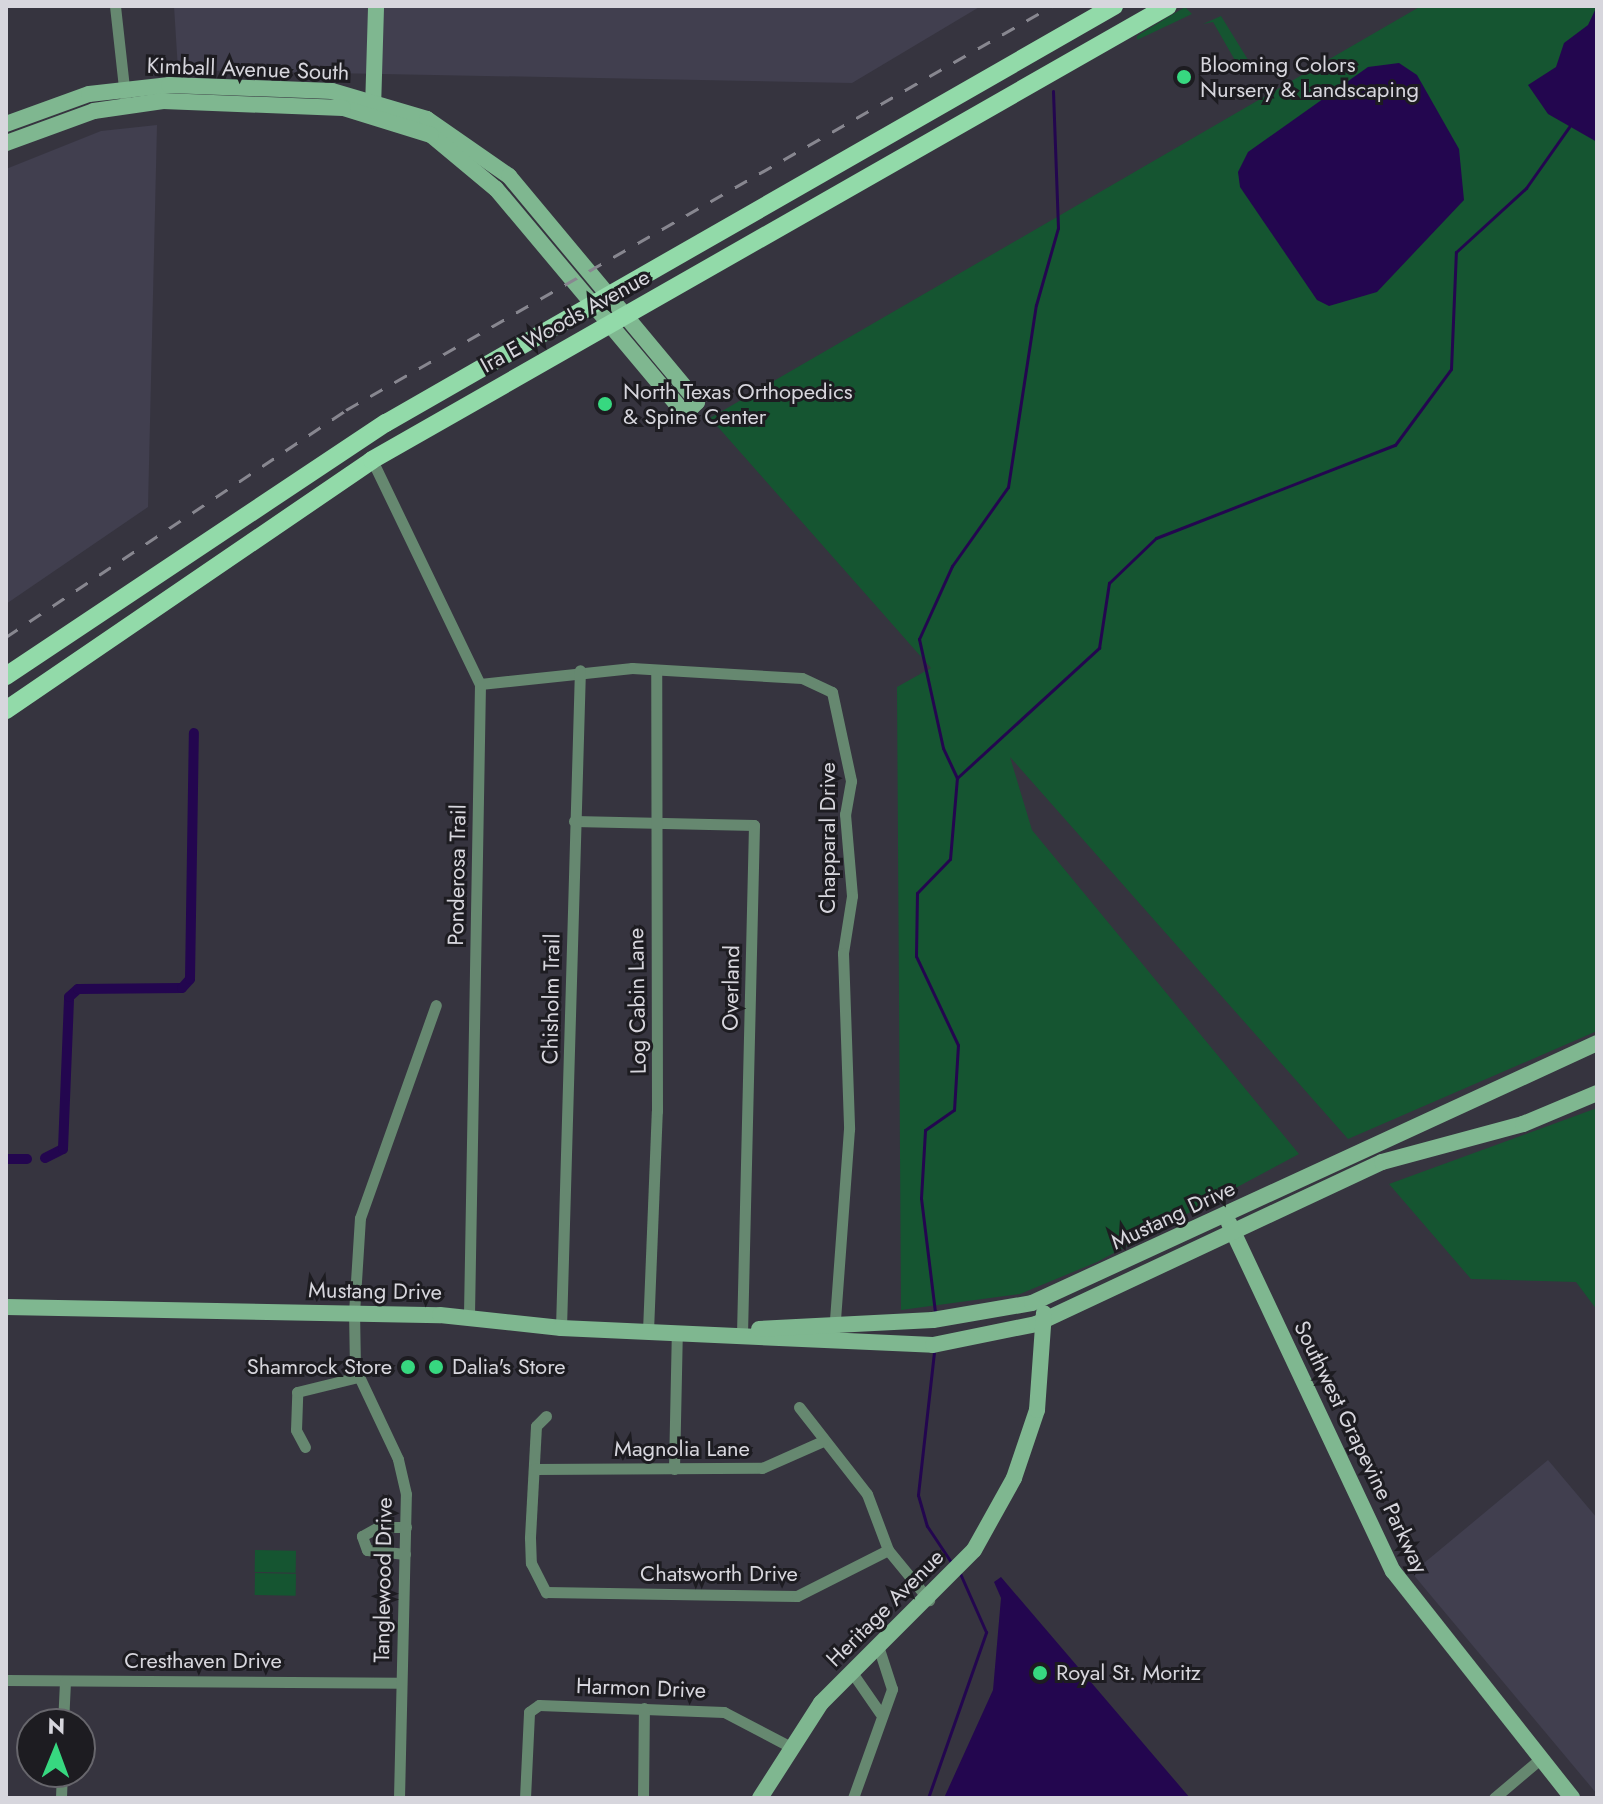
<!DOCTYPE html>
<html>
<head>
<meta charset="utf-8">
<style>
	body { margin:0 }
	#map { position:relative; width:1603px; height:1804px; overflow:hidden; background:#36343f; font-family:Jost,sans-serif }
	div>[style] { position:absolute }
	.built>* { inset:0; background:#413f4f }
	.green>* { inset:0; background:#155531; transform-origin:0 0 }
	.water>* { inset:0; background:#23064f }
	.stream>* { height:3px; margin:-1.5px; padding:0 1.5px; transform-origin:1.5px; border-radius:1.5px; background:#23064f }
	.canal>* { height:10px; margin:-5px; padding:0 5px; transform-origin:5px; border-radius:5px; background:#23064f }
	.street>* { height:11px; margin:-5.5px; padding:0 5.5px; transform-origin:5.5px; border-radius:5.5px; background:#668870 }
	.secondary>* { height:16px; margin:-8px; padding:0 8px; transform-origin:8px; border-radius:8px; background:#7fb790 }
	.primary>* { height:18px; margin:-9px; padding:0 9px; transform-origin:9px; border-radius:9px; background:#92daa9 }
	.rail>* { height:3px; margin-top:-1.5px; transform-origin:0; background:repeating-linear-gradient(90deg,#888790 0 14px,transparent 0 28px) }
	.dots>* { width:22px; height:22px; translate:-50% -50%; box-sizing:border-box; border:4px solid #1d1c21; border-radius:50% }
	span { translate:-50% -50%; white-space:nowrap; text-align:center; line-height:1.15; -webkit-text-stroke:6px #1d1c21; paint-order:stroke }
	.poi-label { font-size:22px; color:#d7d6dd }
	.left { translate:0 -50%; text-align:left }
	.right { translate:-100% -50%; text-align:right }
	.street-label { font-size:22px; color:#d7d6dd }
	.frame { position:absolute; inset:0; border:8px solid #d7d6dd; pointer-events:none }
	.north { position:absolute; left:16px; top:1708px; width:80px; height:80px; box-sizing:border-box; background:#1d1c21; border:2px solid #67666c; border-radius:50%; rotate:1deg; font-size:22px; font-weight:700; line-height:32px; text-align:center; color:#d7d6dd }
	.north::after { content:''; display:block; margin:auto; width:28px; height:36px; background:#37d880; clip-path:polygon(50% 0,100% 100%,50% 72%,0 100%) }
</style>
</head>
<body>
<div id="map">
	<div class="built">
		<i style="clip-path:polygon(174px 6px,981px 6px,852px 83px,178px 70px)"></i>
		<i style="clip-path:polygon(157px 125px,148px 507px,6px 604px,6px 169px,101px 131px)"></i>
		<i style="clip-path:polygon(1548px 1460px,1597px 1518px,1597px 1794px,1412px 1573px)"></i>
	</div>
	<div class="green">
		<i style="clip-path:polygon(1421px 6px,1597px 6px,1597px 1031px,1348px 1139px,1010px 757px,1032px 830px,1299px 1154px,1097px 1262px,1020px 1294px,901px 1310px,897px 687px,931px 668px,710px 418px)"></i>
		<i style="clip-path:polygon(1185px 7px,1192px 14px,1137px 40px,1137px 36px)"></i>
		<i style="clip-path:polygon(1221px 16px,1250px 63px,1240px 69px,1213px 22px,1203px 24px)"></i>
		<i style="clip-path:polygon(1597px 1108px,1597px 1310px,1576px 1282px,1471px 1279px,1389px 1184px)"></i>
		<i style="left:255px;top:1550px;width:41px;height:22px;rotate:1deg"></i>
		<i style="left:255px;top:1573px;width:41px;height:22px;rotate:1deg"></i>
	</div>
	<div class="water">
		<i style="clip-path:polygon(1597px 6px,1597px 142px,1548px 114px,1528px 85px,1556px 67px,1564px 43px,1588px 25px)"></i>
		<i style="clip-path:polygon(1399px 63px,1417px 75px,1459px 149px,1464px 200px,1377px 292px,1329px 306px,1317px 300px,1240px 187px,1238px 172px,1248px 152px,1368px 67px)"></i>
		<i style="clip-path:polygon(1001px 1577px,1190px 1798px,944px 1798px,993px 1690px,1001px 1598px,994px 1582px)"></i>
	</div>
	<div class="stream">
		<i style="left:957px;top:778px;width:33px;rotate:-115deg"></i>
		<i style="left:943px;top:748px;width:112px;rotate:-102.4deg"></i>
		<i style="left:919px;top:639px;width:80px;rotate:-65.7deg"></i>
		<i style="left:952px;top:566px;width:97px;rotate:-54.7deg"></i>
		<i style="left:1008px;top:487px;width:184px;rotate:-81.3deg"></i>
		<i style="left:1036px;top:305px;width:80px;rotate:-74.1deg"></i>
		<i style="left:1058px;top:228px;width:137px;rotate:-92.1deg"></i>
		<i style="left:935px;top:1312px;width:115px;rotate:-97deg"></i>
		<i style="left:921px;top:1198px;width:68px;rotate:-86.6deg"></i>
		<i style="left:925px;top:1130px;width:35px;rotate:-35deg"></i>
		<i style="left:954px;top:1110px;width:65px;rotate:-86.5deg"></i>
		<i style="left:958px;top:1045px;width:98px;rotate:-115.3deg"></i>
		<i style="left:916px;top:956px;width:63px;rotate:-89.1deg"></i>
		<i style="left:917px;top:893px;width:47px;rotate:-45.9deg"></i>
		<i style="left:950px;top:859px;width:81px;rotate:-85.1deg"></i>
		<i style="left:957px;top:778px;width:193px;rotate:-42.5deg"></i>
		<i style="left:1099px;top:648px;width:66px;rotate:-81.3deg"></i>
		<i style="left:1109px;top:583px;width:65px;rotate:-43.8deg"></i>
		<i style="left:1156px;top:538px;width:256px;rotate:-21.3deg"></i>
		<i style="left:1395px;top:445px;width:94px;rotate:-53.6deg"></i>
		<i style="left:1451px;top:369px;width:117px;rotate:-87.6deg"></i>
		<i style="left:1456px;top:252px;width:95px;rotate:-42.4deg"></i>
		<i style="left:1526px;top:188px;width:75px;rotate:-54.8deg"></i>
		<i style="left:934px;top:1352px;width:144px;rotate:96.4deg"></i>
		<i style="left:918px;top:1495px;width:32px;rotate:74deg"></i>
		<i style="left:927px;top:1526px;width:43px;rotate:56.3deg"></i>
		<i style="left:928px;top:1798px;width:176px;rotate:-70.7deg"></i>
		<i style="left:986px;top:1632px;width:67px;rotate:-113.9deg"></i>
	</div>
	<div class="canal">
		<i style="left:45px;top:1158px;width:20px;rotate:-27deg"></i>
		<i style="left:63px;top:1149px;width:152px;rotate:-87.7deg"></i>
		<i style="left:69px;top:997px;width:12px;rotate:-42deg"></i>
		<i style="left:78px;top:989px;width:104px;rotate:-0.6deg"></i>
		<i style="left:182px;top:988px;width:12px;rotate:-48deg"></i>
		<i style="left:190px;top:979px;width:246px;rotate:-89.1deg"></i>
		<i style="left:6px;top:1159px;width:21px"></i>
	</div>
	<div class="street">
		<i style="left:115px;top:6px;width:91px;rotate:83.7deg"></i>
		<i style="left:372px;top:460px;width:249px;rotate:64.3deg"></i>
		<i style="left:480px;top:684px;width:632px;rotate:91deg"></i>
		<i style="left:480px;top:684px;width:153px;rotate:-6deg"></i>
		<i style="left:632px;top:668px;width:170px;rotate:3.4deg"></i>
		<i style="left:802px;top:678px;width:33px;rotate:25deg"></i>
		<i style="left:832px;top:692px;width:91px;rotate:77.9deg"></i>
		<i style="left:851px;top:781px;width:34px;rotate:100deg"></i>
		<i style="left:845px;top:814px;width:82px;rotate:85.1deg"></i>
		<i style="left:852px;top:896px;width:58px;rotate:99deg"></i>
		<i style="left:843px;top:953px;width:176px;rotate:88deg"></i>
		<i style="left:849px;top:1129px;width:204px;rotate:94.2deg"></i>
		<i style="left:574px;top:821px;width:180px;rotate:1.3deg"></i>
		<i style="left:754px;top:825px;width:508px;rotate:91.35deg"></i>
		<i style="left:561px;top:1328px;width:658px;rotate:-88.35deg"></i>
		<i style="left:648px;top:1331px;width:220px;rotate:-87.7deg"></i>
		<i style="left:657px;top:1111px;width:440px;rotate:-90.1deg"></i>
		<i style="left:799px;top:1407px;width:110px;rotate:52deg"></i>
		<i style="left:867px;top:1494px;width:60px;rotate:69.4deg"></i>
		<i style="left:888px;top:1550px;width:65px;rotate:50.6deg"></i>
		<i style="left:546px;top:1416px;width:14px;rotate:135deg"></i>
		<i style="left:536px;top:1426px;width:112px;rotate:93.1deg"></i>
		<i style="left:530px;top:1538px;width:25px;rotate:88deg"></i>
		<i style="left:531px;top:1563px;width:33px;rotate:63deg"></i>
		<i style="left:546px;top:1592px;width:251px;rotate:0.9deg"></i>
		<i style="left:797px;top:1596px;width:102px;rotate:-26.8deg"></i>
		<i style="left:305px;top:1447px;width:19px;rotate:-118deg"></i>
		<i style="left:296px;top:1430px;width:38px;rotate:-88deg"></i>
		<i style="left:297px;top:1392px;width:63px;rotate:-13.8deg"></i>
		<i style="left:534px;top:1469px;width:228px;rotate:-0.3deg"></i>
		<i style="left:762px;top:1468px;width:67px;rotate:-23.9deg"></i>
		<i style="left:674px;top:1469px;width:138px;rotate:-88.8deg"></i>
		<i style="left:405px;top:1554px;width:38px;rotate:-174deg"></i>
		<i style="left:367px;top:1550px;width:15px;rotate:-110deg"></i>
		<i style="left:362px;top:1536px;width:18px;rotate:-29deg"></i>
		<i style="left:378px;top:1527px;width:28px"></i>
		<i style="left:851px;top:1671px;width:51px;rotate:55.4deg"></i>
		<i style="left:6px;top:1680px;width:394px;rotate:0.4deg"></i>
		<i style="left:63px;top:1724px;width:43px;rotate:-87.3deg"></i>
		<i style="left:61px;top:1798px;width:26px;rotate:-88deg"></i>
		<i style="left:399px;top:1798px;width:304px;rotate:-88.7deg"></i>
		<i style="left:406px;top:1494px;width:36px;rotate:-103deg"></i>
		<i style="left:398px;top:1459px;width:101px;rotate:-115.3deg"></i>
		<i style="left:355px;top:1368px;width:55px;rotate:-91deg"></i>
		<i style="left:354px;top:1313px;width:95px;rotate:-86.4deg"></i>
		<i style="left:360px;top:1218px;width:226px;rotate:-70.4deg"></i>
		<i style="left:525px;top:1798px;width:86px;rotate:-87.3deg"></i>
		<i style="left:529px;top:1712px;width:12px;rotate:-35deg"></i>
		<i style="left:539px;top:1705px;width:185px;rotate:2.2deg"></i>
		<i style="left:724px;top:1712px;width:73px;rotate:27.6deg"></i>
		<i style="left:643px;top:1798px;width:90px;rotate:-89.4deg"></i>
		<i style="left:853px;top:1798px;width:116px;rotate:-70.3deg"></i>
		<i style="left:892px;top:1689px;width:42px;rotate:-108deg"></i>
		<i style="left:1494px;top:1798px;width:60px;rotate:-40.3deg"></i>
	</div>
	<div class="secondary">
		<i style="left:373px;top:109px;width:103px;rotate:-88.3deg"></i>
		<i style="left:6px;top:124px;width:88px;rotate:-19.9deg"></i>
		<i style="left:89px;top:94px;width:81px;rotate:-6.4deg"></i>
		<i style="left:169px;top:85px;width:163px;rotate:2.1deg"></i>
		<i style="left:332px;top:91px;width:99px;rotate:16.4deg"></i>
		<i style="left:427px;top:119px;width:100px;rotate:34.8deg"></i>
		<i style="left:509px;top:176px;width:294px;rotate:50.2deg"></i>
		<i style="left:697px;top:402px;width:17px;rotate:135deg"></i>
		<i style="left:685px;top:414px;width:294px;rotate:-130deg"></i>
		<i style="left:496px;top:189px;width:85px;rotate:-140.3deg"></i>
		<i style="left:431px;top:135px;width:92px;rotate:-162.9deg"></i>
		<i style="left:343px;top:108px;width:180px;rotate:-177.8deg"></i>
		<i style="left:163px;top:101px;width:70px;rotate:171.8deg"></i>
		<i style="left:94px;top:111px;width:94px;rotate:160deg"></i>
		<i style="left:1229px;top:1223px;width:385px;rotate:64.8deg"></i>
		<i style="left:1393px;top:1571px;width:289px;rotate:51.7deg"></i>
		<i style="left:6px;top:1307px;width:434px;rotate:1.1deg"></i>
		<i style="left:440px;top:1315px;width:122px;rotate:6.1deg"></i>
		<i style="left:561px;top:1328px;width:372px;rotate:2.6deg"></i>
		<i style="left:933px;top:1345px;width:105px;rotate:-11.5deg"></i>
		<i style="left:1036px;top:1324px;width:382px;rotate:-25.1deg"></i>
		<i style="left:1382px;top:1162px;width:146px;rotate:-15.1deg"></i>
		<i style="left:1523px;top:1124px;width:80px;rotate:-22.7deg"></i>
		<i style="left:759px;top:1329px;width:174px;rotate:-3deg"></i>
		<i style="left:933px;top:1320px;width:100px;rotate:-9.7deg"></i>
		<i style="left:1032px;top:1303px;width:622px;rotate:-24.71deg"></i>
		<i style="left:760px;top:1798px;width:113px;rotate:-57.3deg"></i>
		<i style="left:821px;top:1703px;width:216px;rotate:-45deg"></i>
		<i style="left:974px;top:1550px;width:82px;rotate:-60.9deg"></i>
		<i style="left:1014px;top:1478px;width:72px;rotate:-71.3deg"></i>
		<i style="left:1037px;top:1410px;width:97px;rotate:-85.9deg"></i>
	</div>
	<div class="primary">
		<i style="left:6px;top:676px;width:457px;rotate:-33.7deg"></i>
		<i style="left:386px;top:423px;width:839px;rotate:-29.8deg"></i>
		<i style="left:6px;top:710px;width:443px;rotate:-34.3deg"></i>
		<i style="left:372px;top:460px;width:916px;rotate:-29.7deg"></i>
	</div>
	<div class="rail">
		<i style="left:6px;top:637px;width:409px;rotate:-33.7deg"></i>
		<i style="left:346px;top:410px;width:813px;rotate:-29.78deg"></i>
	</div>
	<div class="dots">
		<i style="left:1184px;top:77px;background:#37d880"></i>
		<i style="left:605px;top:404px;background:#37d880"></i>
		<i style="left:408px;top:1367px;background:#37d880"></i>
		<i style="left:436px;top:1367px;background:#37d880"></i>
		<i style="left:1040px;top:1673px;background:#37d880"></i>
	</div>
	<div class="poi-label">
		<span class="left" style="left:1200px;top:77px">Blooming Colors<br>Nursery &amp; Landscaping</span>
		<span class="left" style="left:623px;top:404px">North Texas Orthopedics<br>&amp; Spine Center</span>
		<span class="right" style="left:392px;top:1367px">Shamrock Store</span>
		<span class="left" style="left:452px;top:1367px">Dalia's Store</span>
		<span class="left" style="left:1056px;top:1673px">Royal St. Moritz</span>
	</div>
	<div class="street-label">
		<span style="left:248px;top:69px;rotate:2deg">Kimball Avenue South</span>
		<span style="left:565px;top:321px;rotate:-29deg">Ira E Woods Avenue</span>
		<span style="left:828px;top:838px;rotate:-90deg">Chapparal Drive</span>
		<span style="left:457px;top:875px;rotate:-89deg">Ponderosa Trail</span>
		<span style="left:731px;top:988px;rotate:-89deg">Overland</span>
		<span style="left:551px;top:999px;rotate:-89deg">Chisholm Trail</span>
		<span style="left:637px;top:1001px;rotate:-91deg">Log Cabin Lane</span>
		<span style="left:1173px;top:1215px;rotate:-25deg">Mustang Drive</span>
		<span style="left:375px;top:1291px;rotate:1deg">Mustang Drive</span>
		<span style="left:1361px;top:1447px;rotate:64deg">Southwest Grapevine Parkway</span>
		<span style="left:682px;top:1449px">Magnolia Lane</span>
		<span style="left:719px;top:1574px">Chatsworth Drive</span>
		<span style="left:383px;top:1580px;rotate:-89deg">Tanglewood Drive</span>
		<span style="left:885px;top:1608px;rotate:-45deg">Heritage Avenue</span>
		<span style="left:203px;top:1661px">Cresthaven Drive</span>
		<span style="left:641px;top:1688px;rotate:2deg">Harmon Drive</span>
	</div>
	<div class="frame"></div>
	<div class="north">N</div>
</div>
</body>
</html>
